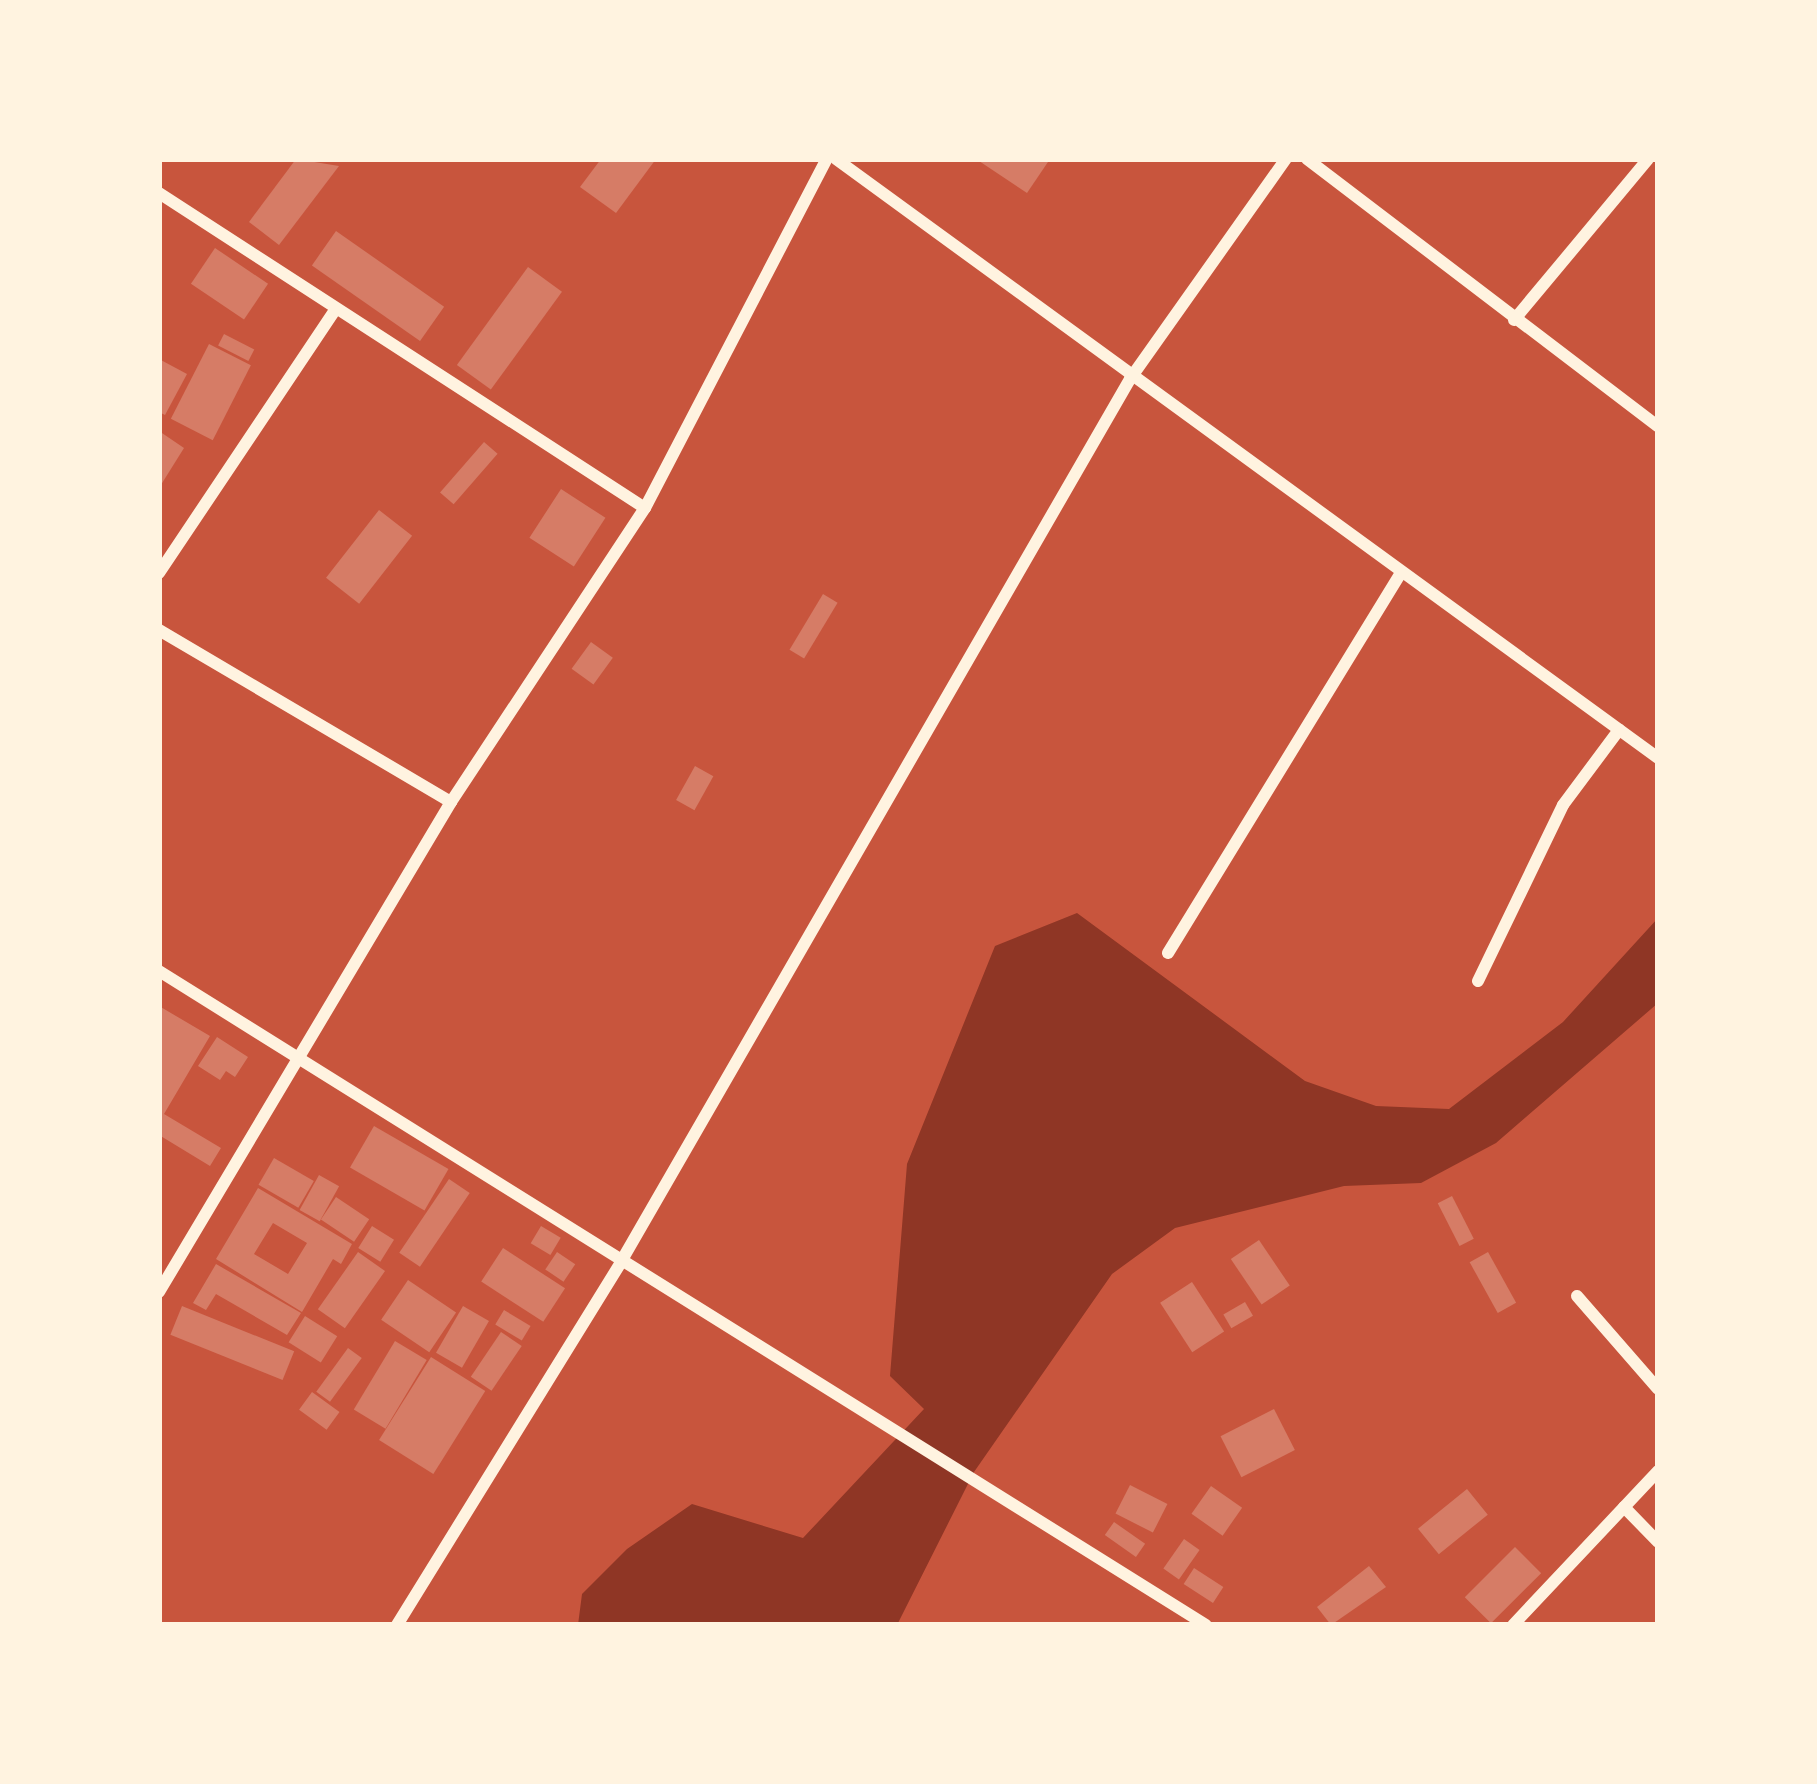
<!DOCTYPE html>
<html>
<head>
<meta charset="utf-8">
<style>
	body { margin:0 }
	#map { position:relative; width:1817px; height:1784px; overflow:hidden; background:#c8553d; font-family:Raleway,sans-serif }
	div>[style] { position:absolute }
	.water>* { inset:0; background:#8f3625 }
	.building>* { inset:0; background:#d67c66; transform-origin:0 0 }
	.minor>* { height:12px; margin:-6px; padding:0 6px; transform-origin:6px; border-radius:6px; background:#fff3e0 }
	span { translate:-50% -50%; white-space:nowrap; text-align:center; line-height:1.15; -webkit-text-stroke:9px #fff3e0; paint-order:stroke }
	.frame { position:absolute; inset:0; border:162px solid #fff3e0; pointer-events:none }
</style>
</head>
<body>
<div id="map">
	<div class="water">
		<i style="clip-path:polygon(1077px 913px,1305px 1081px,1376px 1106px,1449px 1109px,1563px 1022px,1658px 918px,1658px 1003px,1496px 1143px,1421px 1183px,1344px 1186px,1175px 1228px,1112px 1274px,974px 1472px,897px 1625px,578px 1625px,582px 1594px,627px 1549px,692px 1504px,803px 1538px,924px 1409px,890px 1376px,907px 1164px,995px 946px)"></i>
	</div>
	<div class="building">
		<i style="clip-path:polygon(296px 159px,339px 166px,279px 245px,249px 222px)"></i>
		<i style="clip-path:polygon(601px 159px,656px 159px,616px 213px,580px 187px)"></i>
		<i style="clip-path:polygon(976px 159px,1050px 159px,1027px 193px)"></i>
		<i style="left:336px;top:231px;width:132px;height:42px;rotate:35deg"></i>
		<i style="left:215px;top:248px;width:64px;height:43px;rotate:34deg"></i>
		<i style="left:528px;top:267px;width:42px;height:121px;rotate:36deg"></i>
		<i style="left:224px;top:334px;width:34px;height:13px;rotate:27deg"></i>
		<i style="left:209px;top:344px;width:47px;height:84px;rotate:27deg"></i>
		<i style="clip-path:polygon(159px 359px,187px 374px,165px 415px,159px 412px)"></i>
		<i style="clip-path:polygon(159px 431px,184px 448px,159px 488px)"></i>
		<i style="left:484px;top:442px;width:18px;height:67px;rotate:41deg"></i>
		<i style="left:561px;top:489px;width:53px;height:58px;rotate:33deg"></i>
		<i style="left:379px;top:510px;width:42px;height:86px;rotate:38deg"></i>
		<i style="left:823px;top:594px;width:17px;height:65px;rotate:31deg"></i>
		<i style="left:591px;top:642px;width:27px;height:33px;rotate:36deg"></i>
		<i style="left:695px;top:766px;width:21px;height:39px;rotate:29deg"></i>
		<i style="clip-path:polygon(159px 1006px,210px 1036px,164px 1114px,221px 1148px,210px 1166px,159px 1135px)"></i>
		<i style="clip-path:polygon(217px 1037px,248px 1057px,235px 1077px,226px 1071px,220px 1080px,198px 1066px)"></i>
		<i style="left:374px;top:1126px;width:86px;height:48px;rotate:30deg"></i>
		<i style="left:274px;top:1158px;width:46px;height:31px;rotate:30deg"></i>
		<i style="left:319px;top:1175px;width:23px;height:40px;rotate:29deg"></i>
		<i style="left:449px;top:1179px;width:25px;height:89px;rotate:34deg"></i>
		<i style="clip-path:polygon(evenodd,258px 1188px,352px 1244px,341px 1264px,333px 1259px,302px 1312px,216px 1259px,258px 1188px,273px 1223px,307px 1243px,288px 1274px,254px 1254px,273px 1223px)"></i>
		<i style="left:1452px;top:1196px;width:48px;height:16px;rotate:63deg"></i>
		<i style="left:336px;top:1197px;width:40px;height:27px;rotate:34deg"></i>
		<i style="left:372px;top:1226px;width:26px;height:26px;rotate:32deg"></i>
		<i style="left:541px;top:1226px;width:23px;height:20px;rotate:31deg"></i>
		<i style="left:1259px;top:1240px;width:55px;height:34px;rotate:56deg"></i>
		<i style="left:503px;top:1248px;width:74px;height:40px;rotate:33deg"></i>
		<i style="left:358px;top:1252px;width:33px;height:70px;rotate:35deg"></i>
		<i style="left:557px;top:1252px;width:22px;height:21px;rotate:34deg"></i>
		<i style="left:1488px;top:1252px;width:58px;height:21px;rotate:61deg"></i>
		<i style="clip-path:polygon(216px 1264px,301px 1313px,287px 1335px,216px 1294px,206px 1310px,193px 1303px)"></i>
		<i style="left:408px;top:1280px;width:58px;height:48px;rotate:34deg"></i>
		<i style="left:1192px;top:1282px;width:59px;height:38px;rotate:57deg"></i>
		<i style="left:1245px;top:1302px;width:16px;height:25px;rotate:60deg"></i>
		<i style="left:182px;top:1306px;width:121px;height:31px;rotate:22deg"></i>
		<i style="left:463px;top:1306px;width:30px;height:54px;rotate:30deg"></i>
		<i style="left:504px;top:1310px;width:31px;height:17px;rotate:31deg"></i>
		<i style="left:305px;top:1316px;width:38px;height:31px;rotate:32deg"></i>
		<i style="left:501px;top:1332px;width:25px;height:54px;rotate:34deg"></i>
		<i style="left:395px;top:1341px;width:37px;height:80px;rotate:31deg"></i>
		<i style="left:348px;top:1348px;width:17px;height:54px;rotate:36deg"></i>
		<i style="left:431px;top:1357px;width:64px;height:98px;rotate:32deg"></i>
		<i style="left:312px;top:1392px;width:34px;height:22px;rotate:36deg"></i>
		<i style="left:1274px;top:1409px;width:46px;height:60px;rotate:63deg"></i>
		<i style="left:1130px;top:1485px;width:42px;height:32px;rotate:27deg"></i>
		<i style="left:1211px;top:1486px;width:38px;height:34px;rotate:35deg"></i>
		<i style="left:1467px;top:1489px;width:33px;height:63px;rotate:51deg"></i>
		<i style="left:1114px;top:1522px;width:38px;height:16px;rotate:35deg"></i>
		<i style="left:1184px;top:1539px;width:19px;height:36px;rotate:35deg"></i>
		<i style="left:1515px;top:1547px;width:37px;height:71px;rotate:45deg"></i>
		<i style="clip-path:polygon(1369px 1566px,1386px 1587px,1331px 1625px,1317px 1607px)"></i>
		<i style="left:1194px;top:1568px;width:35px;height:19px;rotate:33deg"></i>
	</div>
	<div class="minor">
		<i style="left:836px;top:159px;width:1017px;rotate:36.08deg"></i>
		<i style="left:1307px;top:159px;width:441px;rotate:37.3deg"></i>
		<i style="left:159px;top:193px;width:579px;rotate:32.95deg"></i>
		<i style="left:1514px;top:320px;width:209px;rotate:-50.2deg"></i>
		<i style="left:159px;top:573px;width:316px;rotate:-56.2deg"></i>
		<i style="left:159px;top:630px;width:339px;rotate:30.5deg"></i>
		<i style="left:1168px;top:953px;width:446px;rotate:-58.5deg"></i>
		<i style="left:159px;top:971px;width:1234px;rotate:31.99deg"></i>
		<i style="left:1478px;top:981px;width:195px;rotate:-64.2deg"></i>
		<i style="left:1563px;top:805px;width:94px;rotate:-53.3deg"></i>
		<i style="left:159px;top:1292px;width:570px;rotate:-59.21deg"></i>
		<i style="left:451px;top:802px;width:352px;rotate:-56.6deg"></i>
		<i style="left:645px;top:508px;width:394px;rotate:-62.5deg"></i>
		<i style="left:1577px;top:1296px;width:123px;rotate:48.9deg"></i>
		<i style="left:1624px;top:1507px;width:49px;rotate:45.8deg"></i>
		<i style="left:397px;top:1625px;width:429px;rotate:-58.3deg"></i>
		<i style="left:622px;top:1260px;width:1017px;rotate:-60.03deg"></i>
		<i style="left:1130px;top:379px;width:270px;rotate:-54.7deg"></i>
		<i style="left:1513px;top:1625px;width:212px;rotate:-46.7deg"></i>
	</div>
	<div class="frame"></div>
</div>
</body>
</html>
